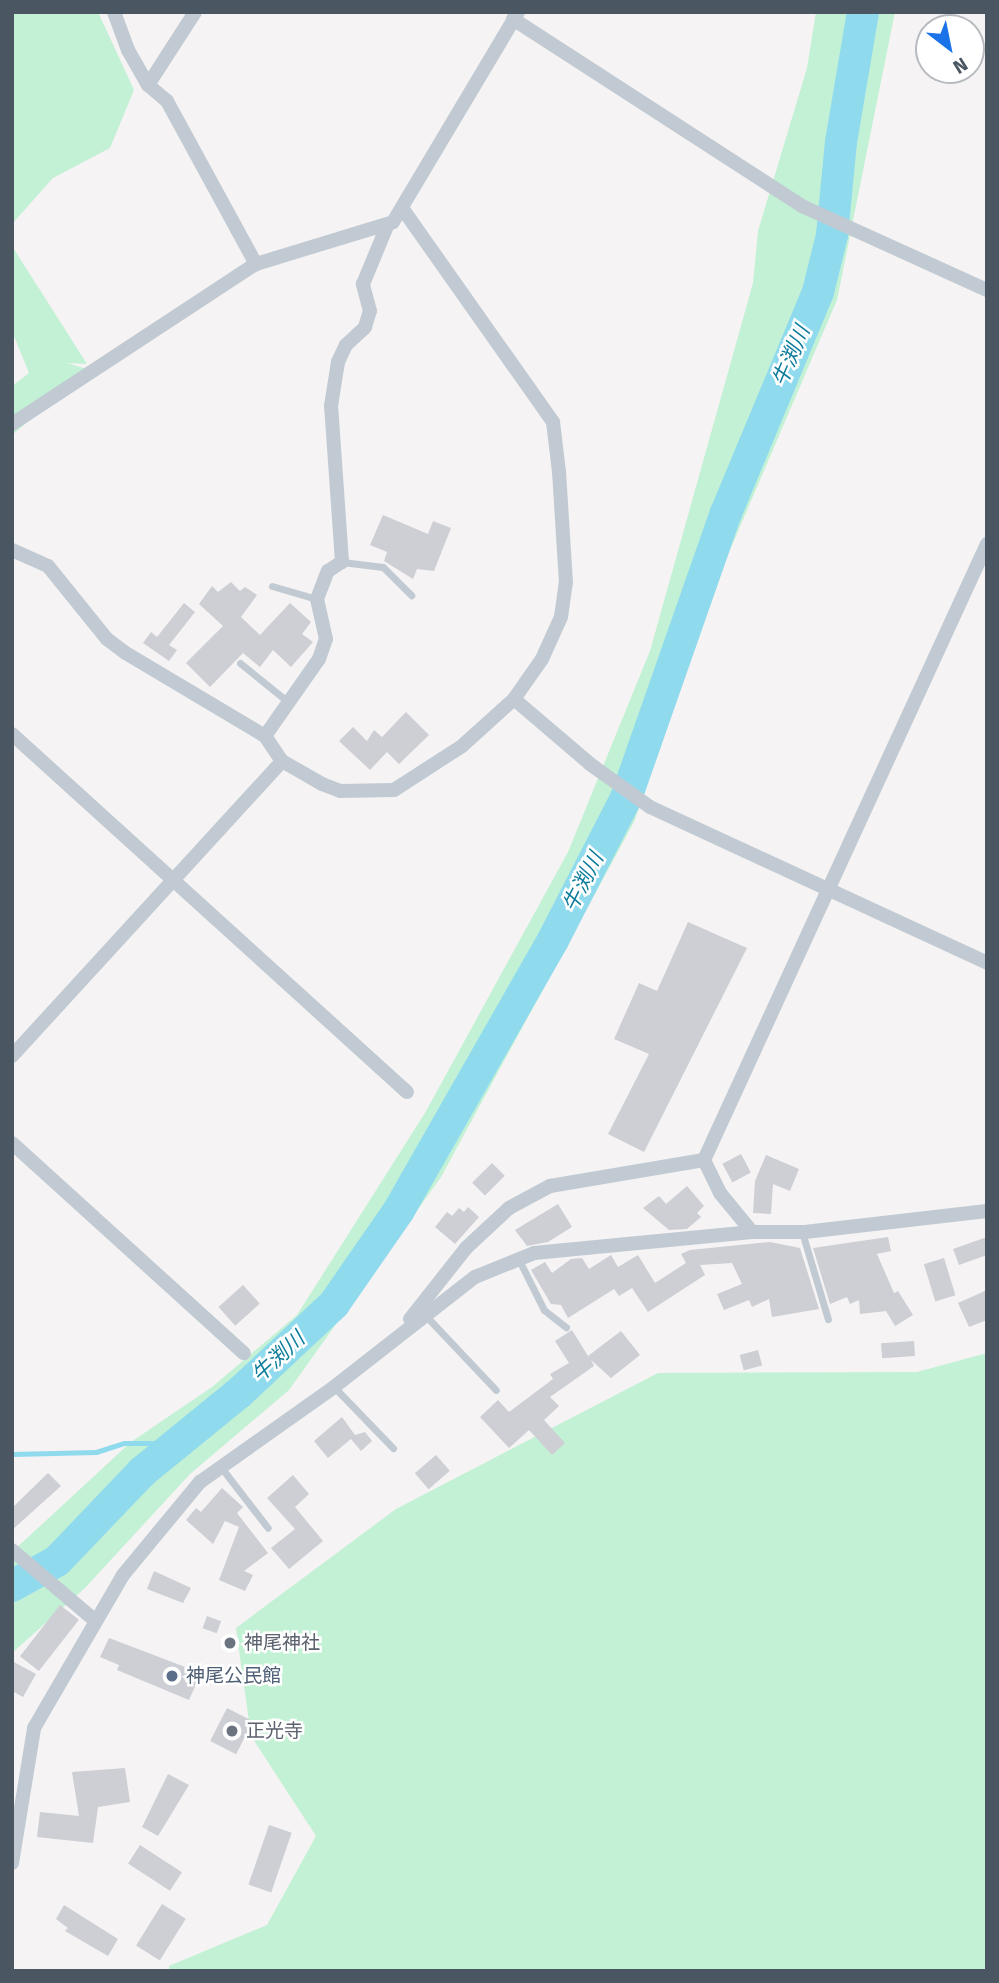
<!DOCTYPE html>
<html>
<head>
<meta charset="utf-8">
<style>
	body { margin:0 }
	#map { position:relative; width:999px; height:1983px; overflow:hidden; background:#f5f3f3; font-family:"Fira Sans","Noto Sans JP",sans-serif }
	div>[style] { position:absolute }
	.green>* { inset:0; background:#c3f1d5 }
	.stream>* { height:5px; margin:-2.5px; padding:0 2.5px; transform-origin:2.5px; border-radius:2.5px; background:#90daee }
	.river>* { height:32px; margin:-16px; padding:0 16px; transform-origin:16px; border-radius:16px; background:#90daee }
	.building>* { inset:0; background:#cdcfd5; transform-origin:0 0 }
	.service>* { height:7px; margin:-3.5px; padding:0 3.5px; transform-origin:3.5px; border-radius:3.5px; background:#c1cad2 }
	.minor>* { height:14px; margin:-7px; padding:0 7px; transform-origin:7px; border-radius:7px; background:#c1cad2 }
	.dots>* { width:19px; height:19px; translate:-50% -50%; box-sizing:border-box; border:4px solid #fff; border-radius:50% }
	span { translate:-50% -50%; white-space:nowrap; text-align:center; line-height:1.15; -webkit-text-stroke:5px #fff; paint-order:stroke }
	.worship-label { font-size:19px; color:#5b616d }
	.left { translate:0 -50%; text-align:left }
	.service-label { font-size:19px; color:#4e5e75 }
	.water-label { font-size:21px; color:#0c7c9b; font-style:italic }
	.frame { position:absolute; inset:0; border:14px solid #4a5661; pointer-events:none }
	.north { position:absolute; left:915px; top:14px; width:70px; height:70px; box-sizing:border-box; background:#fff; border:2px solid #b7bbc0; border-radius:50%; rotate:148deg; font-size:19px; font-weight:700; line-height:28px; text-align:center; color:#4a5661 }
	.north::after { content:''; display:block; margin:auto; width:24px; height:32px; background:#1a73e8; clip-path:polygon(50% 0,100% 100%,50% 72%,0 100%) }
</style>
</head>
<body>
<div id="map">
	<div class="green">
		<i style="clip-path:polygon(12px 12px,98px 12px,134px 90px,110px 148px,53px 178px,12px 224px)"></i>
		<i style="clip-path:polygon(816px 12px,895px 12px,837px 300px,727px 557px,634px 822px,441px 1177px,289px 1390px,190px 1474px,85px 1588px,12px 1653px,12px 1552px,131px 1442px,212px 1387px,297px 1315px,425px 1113px,568px 852px,650px 651px,753px 283px,758px 231px,807px 68px)"></i>
		<i style="clip-path:polygon(12px 246px,87px 364px,67px 363px,90px 370px,12px 435px,12px 386px,29px 373px,12px 331px)"></i>
		<i style="clip-path:polygon(987px 1353px,987px 1971px,169px 1971px,169px 1966px,267px 1925px,316px 1836px,251px 1736px,236px 1628px,396px 1509px,658px 1373px,917px 1372px)"></i>
	</div>
	<div class="stream">
		<i style="left:12px;top:1454px;width:84px;rotate:-1.4deg"></i>
		<i style="left:96px;top:1452px;width:29px;rotate:-18deg"></i>
		<i style="left:124px;top:1443px;width:35px"></i>
		<i style="left:159px;top:1443px;width:13px;rotate:39deg"></i>
	</div>
	<div class="river">
		<i style="left:12px;top:1586px;width:51px;rotate:-29.1deg"></i>
		<i style="left:57px;top:1561px;width:123px;rotate:-46.3deg"></i>
		<i style="left:142px;top:1472px;width:125px;rotate:-39.2deg"></i>
		<i style="left:239px;top:1393px;width:130px;rotate:-43.1deg"></i>
		<i style="left:334px;top:1304px;width:114px;rotate:-55.3deg"></i>
		<i style="left:399px;top:1210px;width:311px;rotate:-60.3deg"></i>
		<i style="left:553px;top:940px;width:160px;rotate:-62.8deg"></i>
		<i style="left:626px;top:798px;width:302px;rotate:-70.7deg"></i>
		<i style="left:726px;top:513px;width:239px;rotate:-67.4deg"></i>
		<i style="left:818px;top:292px;width:59px;rotate:-76.2deg"></i>
		<i style="left:832px;top:235px;width:93px;rotate:-84.5deg"></i>
		<i style="left:841px;top:142px;width:132px;rotate:-80.4deg"></i>
	</div>
	<div class="building">
		<i style="clip-path:polygon(383px 515px,428px 534px,433px 521px,451px 528px,434px 571px,417px 569px,413px 579px,384px 561px,387px 552px,370px 545px)"></i>
		<i style="clip-path:polygon(231px 582px,240px 591px,245px 587px,257px 595px,241px 617px,260px 635px,290px 603px,311px 622px,302px 634px,313px 642px,291px 667px,273px 650px,260px 667px,243px 653px,210px 687px,186px 663px,223px 626px,199px 604px,212px 586px,218px 592px)"></i>
		<i style="clip-path:polygon(184px 603px,195px 612px,169px 645px,177px 650px,169px 661px,143px 643px,151px 632px,157px 637px)"></i>
		<i style="clip-path:polygon(406px 712px,429px 735px,399px 764px,387px 752px,370px 770px,339px 741px,353px 727px,367px 741px,374px 730px,382px 737px)"></i>
		<i style="clip-path:polygon(688px 922px,747px 948px,644px 1152px,608px 1134px,649px 1054px,614px 1039px,639px 983px,657px 991px)"></i>
		<i style="left:741px;top:1154px;width:21px;height:21px;rotate:62deg"></i>
		<i style="clip-path:polygon(766px 1155px,799px 1169px,790px 1191px,773px 1184px,771px 1214px,753px 1213px,755px 1181px)"></i>
		<i style="left:492px;top:1163px;width:18px;height:28px;rotate:45deg"></i>
		<i style="clip-path:polygon(687px 1186px,704px 1206px,697px 1213px,701px 1217px,687px 1229px,669px 1230px,643px 1208px,659px 1196px,666px 1204px)"></i>
		<i style="clip-path:polygon(558px 1204px,572px 1227px,548px 1242px,527px 1246px,515px 1230px)"></i>
		<i style="clip-path:polygon(468px 1207px,479px 1217px,455px 1244px,435px 1227px,447px 1212px,452px 1216px,459px 1208px,464px 1212px)"></i>
		<i style="clip-path:polygon(888px 1237px,891px 1251px,877px 1254px,894px 1293px,898px 1291px,913px 1315px,895px 1326px,886px 1311px,860px 1314px,859px 1300px,850px 1304px,847px 1297px,830px 1304px,813px 1248px)"></i>
		<i style="clip-path:polygon(987px 1237px,987px 1255px,959px 1265px,953px 1249px)"></i>
		<i style="clip-path:polygon(770px 1242px,800px 1248px,819px 1309px,772px 1317px,769px 1299px,752px 1307px,749px 1300px,724px 1310px,717px 1294px,742px 1284px,732px 1263px,700px 1265px,705px 1275px,648px 1312px,632px 1288px,619px 1296px,614px 1289px,568px 1318px,561px 1305px,551px 1304px,531px 1270px,545px 1262px,552px 1273px,571px 1259px,582px 1258px,589px 1269px,611px 1255px,618px 1267px,638px 1255px,655px 1283px,686px 1263px,681px 1254px,690px 1250px)"></i>
		<i style="left:944px;top:1258px;width:39px;height:21px;rotate:73deg"></i>
		<i style="left:243px;top:1285px;width:25px;height:33px;rotate:48deg"></i>
		<i style="clip-path:polygon(987px 1290px,987px 1320px,969px 1327px,958px 1303px)"></i>
		<i style="clip-path:polygon(572px 1330px,588px 1356px,621px 1331px,640px 1355px,611px 1378px,591px 1360px,594px 1366px,550px 1397px,559px 1406px,544px 1420px,565px 1443px,552px 1455px,529px 1430px,509px 1448px,480px 1417px,498px 1400px,509px 1412px,553px 1379px,550px 1374px,569px 1363px,555px 1341px)"></i>
		<i style="left:914px;top:1341px;width:15px;height:33px;rotate:86deg"></i>
		<i style="left:758px;top:1350px;width:16px;height:19px;rotate:75deg"></i>
		<i style="clip-path:polygon(342px 1417px,355px 1435px,365px 1432px,372px 1441px,361px 1451px,351px 1439px,328px 1458px,314px 1441px)"></i>
		<i style="left:436px;top:1455px;width:21px;height:28px;rotate:49deg"></i>
		<i style="clip-path:polygon(48px 1473px,61px 1486px,12px 1530px,12px 1508px)"></i>
		<i style="clip-path:polygon(293px 1475px,309px 1494px,295px 1507px,323px 1541px,289px 1569px,271px 1548px,295px 1529px,267px 1498px)"></i>
		<i style="clip-path:polygon(222px 1488px,243px 1507px,237px 1513px,268px 1553px,244px 1571px,253px 1575px,245px 1591px,219px 1580px,239px 1527px,225px 1521px,213px 1544px,186px 1520px,196px 1508px,201px 1512px)"></i>
		<i style="clip-path:polygon(154px 1571px,191px 1588px,183px 1603px,147px 1589px)"></i>
		<i style="left:60px;top:1605px;width:24px;height:65px;rotate:38deg"></i>
		<i style="left:207px;top:1616px;width:15px;height:13px;rotate:20deg"></i>
		<i style="clip-path:polygon(109px 1638px,201px 1673px,189px 1700px,117px 1670px,119px 1665px,100px 1657px)"></i>
		<i style="clip-path:polygon(12px 1661px,36px 1674px,23px 1697px,12px 1691px)"></i>
		<i style="left:227px;top:1708px;width:29px;height:37px;rotate:27deg"></i>
		<i style="clip-path:polygon(125px 1768px,130px 1802px,98px 1807px,93px 1843px,37px 1837px,40px 1812px,79px 1816px,72px 1772px)"></i>
		<i style="clip-path:polygon(168px 1774px,189px 1785px,158px 1836px,142px 1827px)"></i>
		<i style="left:269px;top:1825px;width:24px;height:63px;rotate:19deg"></i>
		<i style="left:140px;top:1845px;width:50px;height:22px;rotate:33deg"></i>
		<i style="left:162px;top:1904px;width:28px;height:49px;rotate:32deg"></i>
		<i style="clip-path:polygon(64px 1905px,118px 1939px,108px 1956px,65px 1931px,68px 1928px,56px 1919px)"></i>
	</div>
	<div class="service">
		<i style="left:342px;top:562px;width:41px;rotate:7deg"></i>
		<i style="left:383px;top:567px;width:40px;rotate:45deg"></i>
		<i style="left:272px;top:586px;width:47px;rotate:16.1deg"></i>
		<i style="left:240px;top:663px;width:60px;rotate:39deg"></i>
		<i style="left:802px;top:1232px;width:91px;rotate:73.4deg"></i>
		<i style="left:518px;top:1258px;width:58px;rotate:63.4deg"></i>
		<i style="left:544px;top:1310px;width:28px;rotate:38deg"></i>
		<i style="left:425px;top:1315px;width:103px;rotate:46.6deg"></i>
		<i style="left:334px;top:1387px;width:85px;rotate:46deg"></i>
		<i style="left:220px;top:1466px;width:78px;rotate:52.3deg"></i>
	</div>
	<div class="minor">
		<i style="left:114px;top:12px;width:40px;rotate:69.8deg"></i>
		<i style="left:128px;top:50px;width:40px;rotate:60.3deg"></i>
		<i style="left:148px;top:85px;width:25px;rotate:40deg"></i>
		<i style="left:167px;top:101px;width:186px;rotate:61.4deg"></i>
		<i style="left:513px;top:19px;width:346px;rotate:32.9deg"></i>
		<i style="left:804px;top:207px;width:201px;rotate:24.4deg"></i>
		<i style="left:148px;top:85px;width:87px;rotate:-57.2deg"></i>
		<i style="left:12px;top:424px;width:292px;rotate:-33.3deg"></i>
		<i style="left:256px;top:264px;width:143px;rotate:-17deg"></i>
		<i style="left:393px;top:222px;width:244px;rotate:-59.2deg"></i>
		<i style="left:12px;top:550px;width:39px;rotate:24deg"></i>
		<i style="left:48px;top:566px;width:94px;rotate:51.1deg"></i>
		<i style="left:107px;top:639px;width:21px;rotate:37deg"></i>
		<i style="left:124px;top:652px;width:164px;rotate:30.8deg"></i>
		<i style="left:265px;top:736px;width:30px;rotate:56deg"></i>
		<i style="left:282px;top:761px;width:46px;rotate:29.9deg"></i>
		<i style="left:322px;top:784px;width:19px;rotate:21deg"></i>
		<i style="left:340px;top:791px;width:54px;rotate:-1.1deg"></i>
		<i style="left:394px;top:790px;width:81px;rotate:-32.9deg"></i>
		<i style="left:462px;top:746px;width:70px;rotate:-42.1deg"></i>
		<i style="left:514px;top:699px;width:49px;rotate:-55deg"></i>
		<i style="left:542px;top:659px;width:46px;rotate:-65.7deg"></i>
		<i style="left:561px;top:617px;width:34px;rotate:-82deg"></i>
		<i style="left:566px;top:583px;width:111px;rotate:-93.6deg"></i>
		<i style="left:559px;top:472px;width:50px;rotate:-96.8deg"></i>
		<i style="left:553px;top:422px;width:262px;rotate:-125.2deg"></i>
		<i style="left:514px;top:699px;width:100px;rotate:40.5deg"></i>
		<i style="left:590px;top:764px;width:74px;rotate:35.6deg"></i>
		<i style="left:650px;top:807px;width:371px;rotate:24.8deg"></i>
		<i style="left:12px;top:734px;width:533px;rotate:42.19deg"></i>
		<i style="left:265px;top:736px;width:94px;rotate:-55deg"></i>
		<i style="left:319px;top:659px;width:21px;rotate:-71deg"></i>
		<i style="left:326px;top:639px;width:41px;rotate:-102.7deg"></i>
		<i style="left:317px;top:599px;width:30px;rotate:-69deg"></i>
		<i style="left:328px;top:571px;width:17px;rotate:-33deg"></i>
		<i style="left:342px;top:562px;width:156px;rotate:-94deg"></i>
		<i style="left:331px;top:406px;width:45px;rotate:-81deg"></i>
		<i style="left:338px;top:362px;width:19px;rotate:-65deg"></i>
		<i style="left:346px;top:345px;width:26px;rotate:-43deg"></i>
		<i style="left:365px;top:327px;width:17px;rotate:-73deg"></i>
		<i style="left:370px;top:311px;width:28px;rotate:-105deg"></i>
		<i style="left:363px;top:284px;width:63px;rotate:-67.5deg"></i>
		<i style="left:12px;top:1056px;width:400px;rotate:-47.5deg"></i>
		<i style="left:12px;top:1143px;width:313px;rotate:42.2deg"></i>
		<i style="left:704px;top:1160px;width:678px;rotate:-65.33deg"></i>
		<i style="left:704px;top:1160px;width:37px;rotate:64deg"></i>
		<i style="left:720px;top:1193px;width:50px;rotate:50.6deg"></i>
		<i style="left:410px;top:1319px;width:90px;rotate:-51.7deg"></i>
		<i style="left:466px;top:1248px;width:59px;rotate:-42.9deg"></i>
		<i style="left:509px;top:1208px;width:47px;rotate:-28.2deg"></i>
		<i style="left:550px;top:1186px;width:156px;rotate:-9.6deg"></i>
		<i style="left:12px;top:1550px;width:106px;rotate:40.4deg"></i>
		<i style="left:12px;top:1863px;width:137px;rotate:-80.7deg"></i>
		<i style="left:34px;top:1728px;width:177px;rotate:-59.8deg"></i>
		<i style="left:123px;top:1575px;width:121px;rotate:-50.4deg"></i>
		<i style="left:200px;top:1482px;width:164px;rotate:-35.3deg"></i>
		<i style="left:334px;top:1387px;width:179px;rotate:-38deg"></i>
		<i style="left:475px;top:1277px;width:64px;rotate:-22.1deg"></i>
		<i style="left:534px;top:1253px;width:219px;rotate:-5.5deg"></i>
		<i style="left:752px;top:1232px;width:53px"></i>
		<i style="left:805px;top:1232px;width:183px;rotate:-6.6deg"></i>
	</div>
	<div class="dots">
		<i style="left:230px;top:1643px;background:#6b7280"></i>
		<i style="left:172px;top:1676px;background:#5c6f8a"></i>
		<i style="left:232px;top:1731px;background:#6b7280"></i>
	</div>
	<div class="worship-label">
		<span class="left" style="left:244px;top:1643px">神尾神社</span>
		<span class="left" style="left:246px;top:1731px">正光寺</span>
	</div>
	<div class="service-label">
		<span class="left" style="left:186px;top:1676px">神尾公民館</span>
	</div>
	<div class="water-label">
		<span style="left:791px;top:356px;rotate:-67deg">牛渕川</span>
		<span style="left:583px;top:882px;rotate:-63deg">牛渕川</span>
		<span style="left:278px;top:1357px;rotate:-43deg">牛渕川</span>
	</div>
	<div class="frame"></div>
	<div class="north">N</div>
</div>
</body>
</html>
